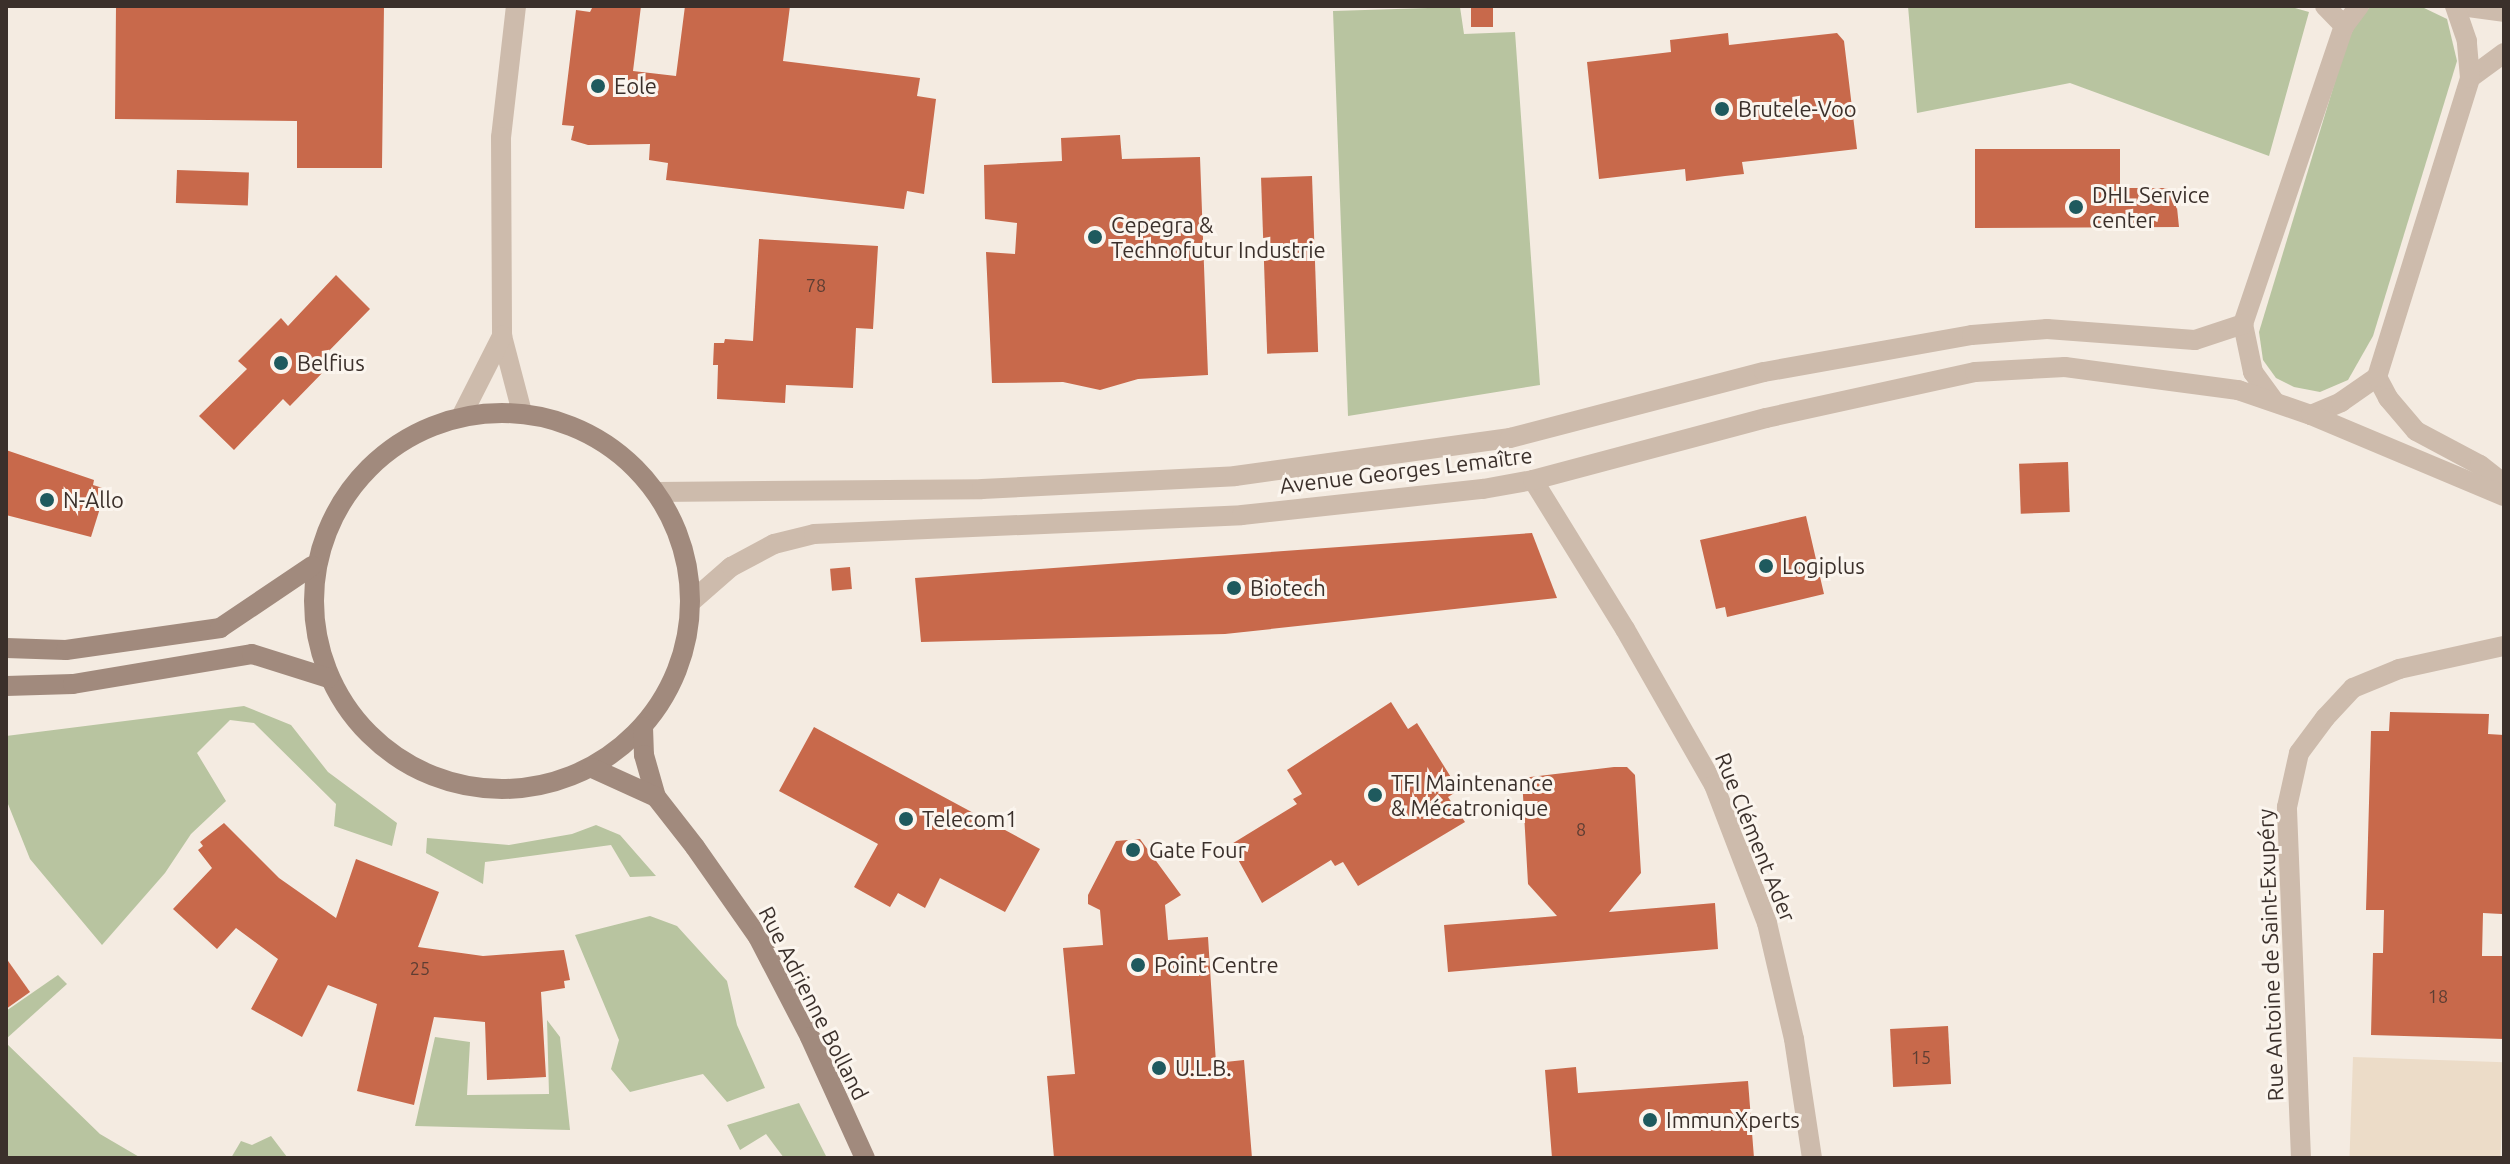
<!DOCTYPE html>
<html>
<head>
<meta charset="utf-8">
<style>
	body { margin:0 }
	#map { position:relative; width:2510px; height:1164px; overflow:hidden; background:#f4ebe1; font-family:Ubuntu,sans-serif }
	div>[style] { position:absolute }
	.green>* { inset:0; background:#b8c4a0 }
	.plaza>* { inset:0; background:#ecdcc8; transform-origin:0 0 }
	.building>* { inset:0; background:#c8694b; transform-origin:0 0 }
	.street>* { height:20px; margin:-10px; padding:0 10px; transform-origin:10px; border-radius:10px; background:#cdbbac }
	.secondary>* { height:20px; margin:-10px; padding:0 10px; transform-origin:10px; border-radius:10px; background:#a18a7d }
	.secondary>.ring { margin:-10px; padding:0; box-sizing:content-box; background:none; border:20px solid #a18a7d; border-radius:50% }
	.dots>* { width:22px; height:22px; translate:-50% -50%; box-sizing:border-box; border:4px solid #fbf5ee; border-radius:50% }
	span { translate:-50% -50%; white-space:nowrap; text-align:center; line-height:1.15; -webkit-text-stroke:6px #fbf5ee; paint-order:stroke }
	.number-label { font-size:18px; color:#5e3e33 }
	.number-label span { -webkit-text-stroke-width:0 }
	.poi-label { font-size:22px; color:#3b302b }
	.left { translate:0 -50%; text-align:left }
	.street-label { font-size:22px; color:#3b302b }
	.frame { position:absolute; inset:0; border:8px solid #3b302b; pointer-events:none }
</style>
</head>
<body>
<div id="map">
	<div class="green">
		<i style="clip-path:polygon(1908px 6px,2288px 6px,2309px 12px,2269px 156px,2070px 83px,1917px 113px)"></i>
		<i style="clip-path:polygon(2376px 6px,2420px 6px,2447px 19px,2457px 61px,2373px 336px,2348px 380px,2320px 392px,2294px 387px,2276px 378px,2263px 360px,2259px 332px,2347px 42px,2363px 10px)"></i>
		<i style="clip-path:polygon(1460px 7px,1464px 34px,1515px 32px,1540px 385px,1348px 416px,1333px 11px)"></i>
		<i style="clip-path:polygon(244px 706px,291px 725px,328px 772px,397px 823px,392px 846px,334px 826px,336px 804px,254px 723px,230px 720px,197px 753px,226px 801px,191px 834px,165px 873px,102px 945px,30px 859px,6px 799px,6px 736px)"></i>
		<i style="clip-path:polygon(596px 825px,620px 835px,656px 876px,630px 877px,611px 845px,485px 862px,483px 884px,426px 853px,427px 838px,509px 845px,572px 834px)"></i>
		<i style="clip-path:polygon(650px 916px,677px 926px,727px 981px,737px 1025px,765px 1088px,727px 1102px,703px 1074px,630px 1092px,611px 1069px,619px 1040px,575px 935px)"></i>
		<i style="clip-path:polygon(58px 975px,67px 984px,6px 1039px,6px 1011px)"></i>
		<i style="clip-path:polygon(547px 1020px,560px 1037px,570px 1130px,415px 1126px,435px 1037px,470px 1042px,467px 1095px,549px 1094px)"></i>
		<i style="clip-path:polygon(6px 1043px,100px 1134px,141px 1158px,6px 1158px)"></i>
		<i style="clip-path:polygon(799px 1103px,827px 1158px,784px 1158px,766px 1134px,740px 1150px,727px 1125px)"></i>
		<i style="clip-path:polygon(271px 1136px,287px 1157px,297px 1158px,231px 1158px,241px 1141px,252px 1145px)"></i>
	</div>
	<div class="plaza">
		<i style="left:2353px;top:1057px;width:151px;height:101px;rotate:2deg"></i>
	</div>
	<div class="building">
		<i style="clip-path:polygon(116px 6px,384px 6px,382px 168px,297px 168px,297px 121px,115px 119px)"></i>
		<i style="clip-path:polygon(593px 6px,641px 6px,633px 71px,676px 76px,685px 6px,790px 6px,783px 61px,920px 78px,917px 96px,936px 99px,924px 194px,907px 191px,904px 209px,666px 180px,668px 163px,649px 160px,650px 144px,588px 145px,571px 140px,574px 126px,562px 125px,576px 10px,590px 12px)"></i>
		<i style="left:1471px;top:6px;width:22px;height:21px"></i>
		<i style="clip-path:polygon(1728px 33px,1729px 45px,1837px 33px,1844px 41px,1857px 149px,1742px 162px,1744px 174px,1725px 176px,1686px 181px,1685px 169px,1599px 179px,1587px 62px,1671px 52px,1670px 40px)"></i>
		<i style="clip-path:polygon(1120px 135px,1122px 159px,1200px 157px,1208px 375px,1138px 379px,1100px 390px,1063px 382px,992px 383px,986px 252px,1015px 254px,1017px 223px,985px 219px,984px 165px,1062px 161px,1061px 138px)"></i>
		<i style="clip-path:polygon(1975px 149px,2120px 149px,2120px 188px,2175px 188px,2179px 227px,1975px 228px)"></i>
		<i style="left:177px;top:170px;width:72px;height:33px;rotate:2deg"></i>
		<i style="left:1312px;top:176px;width:176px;height:51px;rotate:88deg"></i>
		<i style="clip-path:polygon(759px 239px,878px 246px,873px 329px,856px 328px,853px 388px,786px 385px,785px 403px,717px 399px,718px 365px,713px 365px,714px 343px,724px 343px,725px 339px,753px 341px)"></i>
		<i style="clip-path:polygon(336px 275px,370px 309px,321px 359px,328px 367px,290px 406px,283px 399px,234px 450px,199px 416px,247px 369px,238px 361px,281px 318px,288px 326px)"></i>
		<i style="clip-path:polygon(6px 450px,94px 480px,93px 485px,106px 489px,91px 537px,6px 515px)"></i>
		<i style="left:2068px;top:462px;width:50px;height:49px;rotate:88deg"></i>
		<i style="clip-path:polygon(1806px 516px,1824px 594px,1727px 617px,1725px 607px,1716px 609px,1700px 540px)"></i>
		<i style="clip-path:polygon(1532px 533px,1557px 598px,1225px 634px,921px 642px,915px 578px)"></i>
		<i style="left:850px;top:567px;width:22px;height:20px;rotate:85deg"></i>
		<i style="clip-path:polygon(1391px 702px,1408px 729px,1417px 723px,1459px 790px,1448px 797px,1465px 822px,1358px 886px,1343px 862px,1335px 866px,1331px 860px,1262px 903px,1230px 845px,1297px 804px,1293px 799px,1302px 794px,1287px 770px)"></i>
		<i style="clip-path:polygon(2390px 712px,2489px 714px,2488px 734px,2504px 735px,2502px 914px,2483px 913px,2482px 956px,2504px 956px,2504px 1039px,2371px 1035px,2373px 953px,2383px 953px,2384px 910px,2366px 910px,2371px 731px,2389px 731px)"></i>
		<i style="clip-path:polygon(814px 727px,1040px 849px,1005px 912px,940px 878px,925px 908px,898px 893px,890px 907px,854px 887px,878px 844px,779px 791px)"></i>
		<i style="clip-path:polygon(1614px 767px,1627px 767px,1635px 775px,1641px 873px,1609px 912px,1715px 903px,1718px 949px,1448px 972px,1444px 925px,1557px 916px,1528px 884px,1522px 778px)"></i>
		<i style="clip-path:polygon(224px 823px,279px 878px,336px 918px,356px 859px,439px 892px,418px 947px,483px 956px,564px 950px,570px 980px,564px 981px,565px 988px,541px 992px,546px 1077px,487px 1080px,485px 1022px,434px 1017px,414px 1105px,357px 1091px,377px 1004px,328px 985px,302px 1037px,251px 1009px,278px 959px,236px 928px,217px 949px,173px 909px,212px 868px,198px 850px,203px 846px,200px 842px)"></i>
		<i style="clip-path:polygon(1140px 839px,1181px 895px,1165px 905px,1168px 940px,1208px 937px,1216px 1063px,1244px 1060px,1252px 1158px,1054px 1158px,1047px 1076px,1075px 1074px,1063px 948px,1103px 945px,1100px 910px,1088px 904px,1088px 895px,1116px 841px)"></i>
		<i style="clip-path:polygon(6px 958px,30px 992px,6px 1009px)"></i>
		<i style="left:1948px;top:1026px;width:58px;height:58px;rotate:87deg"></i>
		<i style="clip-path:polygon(1576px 1067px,1578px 1093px,1748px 1081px,1754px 1158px,1552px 1158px,1545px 1070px)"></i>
	</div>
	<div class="street">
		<i style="left:516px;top:6px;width:132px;rotate:96.5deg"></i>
		<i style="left:501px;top:137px;width:199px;rotate:89.7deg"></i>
		<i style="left:502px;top:336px;width:79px;rotate:75.3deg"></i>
		<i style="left:2325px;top:6px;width:28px;rotate:46deg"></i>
		<i style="left:2461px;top:6px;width:43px;rotate:7.9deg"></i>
		<i style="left:2470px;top:78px;width:42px;rotate:-36.3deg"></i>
		<i style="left:2377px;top:377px;width:24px;rotate:62deg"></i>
		<i style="left:2388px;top:398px;width:43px;rotate:49.7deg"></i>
		<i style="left:2416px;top:431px;width:72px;rotate:28deg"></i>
		<i style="left:2480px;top:465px;width:31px;rotate:38deg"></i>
		<i style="left:2274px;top:401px;width:36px;rotate:-126deg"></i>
		<i style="left:2253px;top:372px;width:49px;rotate:-101.8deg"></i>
		<i style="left:2243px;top:324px;width:315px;rotate:-71.3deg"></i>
		<i style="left:2344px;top:26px;width:25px;rotate:-53deg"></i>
		<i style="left:462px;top:415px;width:89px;rotate:-63.1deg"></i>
		<i style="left:2311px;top:415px;width:33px;rotate:-23deg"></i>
		<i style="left:2341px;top:402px;width:44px;rotate:-34.8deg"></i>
		<i style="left:2377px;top:377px;width:313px;rotate:-72.7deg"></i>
		<i style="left:2470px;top:78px;width:37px;rotate:-95deg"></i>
		<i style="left:2467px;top:41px;width:37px;rotate:-109deg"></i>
		<i style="left:1533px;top:480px;width:175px;rotate:58.3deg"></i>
		<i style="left:1625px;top:629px;width:180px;rotate:60.3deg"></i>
		<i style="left:1714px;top:785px;width:148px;rotate:69deg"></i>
		<i style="left:1767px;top:923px;width:119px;rotate:76.9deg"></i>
		<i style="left:1794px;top:1039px;width:120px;rotate:81.4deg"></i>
		<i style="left:657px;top:492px;width:325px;rotate:-0.5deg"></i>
		<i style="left:982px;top:489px;width:253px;rotate:-2.9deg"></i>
		<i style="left:1235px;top:476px;width:278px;rotate:-7.9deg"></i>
		<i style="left:1510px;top:438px;width:262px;rotate:-14.6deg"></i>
		<i style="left:1764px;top:372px;width:211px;rotate:-10.1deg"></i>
		<i style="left:1972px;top:335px;width:75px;rotate:-4.6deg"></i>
		<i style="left:2047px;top:329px;width:148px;rotate:4.3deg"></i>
		<i style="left:2195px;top:340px;width:51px;rotate:-18.4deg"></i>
		<i style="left:692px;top:601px;width:52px;rotate:-41.1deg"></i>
		<i style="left:731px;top:567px;width:49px;rotate:-28.1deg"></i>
		<i style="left:774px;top:544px;width:41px;rotate:-14deg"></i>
		<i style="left:814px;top:534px;width:428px;rotate:-2.5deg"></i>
		<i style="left:1242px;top:515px;width:242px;rotate:-6.2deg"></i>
		<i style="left:1483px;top:489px;width:51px;rotate:-10.2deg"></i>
		<i style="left:1533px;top:480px;width:241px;rotate:-14.9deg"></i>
		<i style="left:1766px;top:418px;width:214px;rotate:-12.4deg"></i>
		<i style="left:1975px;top:372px;width:90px;rotate:-3.2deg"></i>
		<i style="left:2065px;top:367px;width:175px;rotate:7.6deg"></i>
		<i style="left:2238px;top:390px;width:77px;rotate:18.9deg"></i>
		<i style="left:2311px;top:415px;width:209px;rotate:22.8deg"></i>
		<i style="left:2301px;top:1158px;width:351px;rotate:-92.3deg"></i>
		<i style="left:2287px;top:807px;width:55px;rotate:-77.5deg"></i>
		<i style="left:2299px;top:753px;width:44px;rotate:-53.4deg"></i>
		<i style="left:2325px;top:718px;width:41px;rotate:-47deg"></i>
		<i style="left:2353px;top:688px;width:50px;rotate:-22.4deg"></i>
		<i style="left:2399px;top:669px;width:107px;rotate:-12.4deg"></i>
	</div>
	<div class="secondary">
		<i class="ring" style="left:314px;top:413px;width:356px;height:356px"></i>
		<i style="left:6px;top:648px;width:60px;rotate:1.9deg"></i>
		<i style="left:66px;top:650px;width:156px;rotate:-8.1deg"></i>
		<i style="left:220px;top:628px;width:111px;rotate:-34deg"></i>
		<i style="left:6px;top:686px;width:67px;rotate:-1.7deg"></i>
		<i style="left:73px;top:684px;width:181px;rotate:-9.5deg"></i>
		<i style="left:252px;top:654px;width:80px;rotate:17.5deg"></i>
		<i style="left:643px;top:727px;width:28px;rotate:88deg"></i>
		<i style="left:644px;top:755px;width:44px;rotate:74.1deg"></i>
		<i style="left:656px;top:797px;width:63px;rotate:52deg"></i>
		<i style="left:695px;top:847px;width:110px;rotate:55deg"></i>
		<i style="left:758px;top:937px;width:113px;rotate:62.5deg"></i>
		<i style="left:810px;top:1037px;width:133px;rotate:65.6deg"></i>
		<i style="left:592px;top:768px;width:70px;rotate:24.4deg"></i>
	</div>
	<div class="dots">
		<i style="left:598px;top:86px;background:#1f5a5e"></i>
		<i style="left:1722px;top:109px;background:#1f5a5e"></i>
		<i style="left:2076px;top:207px;background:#1f5a5e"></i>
		<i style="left:1095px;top:237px;background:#1f5a5e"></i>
		<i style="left:281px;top:363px;background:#1f5a5e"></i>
		<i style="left:47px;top:500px;background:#1f5a5e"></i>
		<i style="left:1766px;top:566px;background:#1f5a5e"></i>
		<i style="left:1234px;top:588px;background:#1f5a5e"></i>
		<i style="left:1375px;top:795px;background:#1f5a5e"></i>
		<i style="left:906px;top:819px;background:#1f5a5e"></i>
		<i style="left:1133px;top:850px;background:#1f5a5e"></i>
		<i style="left:1138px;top:965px;background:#1f5a5e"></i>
		<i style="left:1159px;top:1068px;background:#1f5a5e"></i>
		<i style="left:1650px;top:1120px;background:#1f5a5e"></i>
	</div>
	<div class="number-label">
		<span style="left:816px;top:285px">78</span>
		<span style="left:1581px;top:829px">8</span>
		<span style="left:420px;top:968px">25</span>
		<span style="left:2438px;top:996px">18</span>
		<span style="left:1921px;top:1057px">15</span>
	</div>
	<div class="poi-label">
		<span class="left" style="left:614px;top:86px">Eole</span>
		<span class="left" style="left:1738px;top:109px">Brutele-Voo</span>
		<span class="left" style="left:2092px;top:207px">DHL Service<br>center</span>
		<span class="left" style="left:1111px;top:237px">Cepegra &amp;<br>Technofutur Industrie</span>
		<span class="left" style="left:297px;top:363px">Belfius</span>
		<span class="left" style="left:63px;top:500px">N-Allo</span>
		<span class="left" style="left:1782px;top:566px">Logiplus</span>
		<span class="left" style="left:1250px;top:588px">Biotech</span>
		<span class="left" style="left:1391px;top:795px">TFI Maintenance<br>&amp; Mécatronique</span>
		<span class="left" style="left:922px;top:819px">Telecom1</span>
		<span class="left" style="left:1149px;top:850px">Gate Four</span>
		<span class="left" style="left:1154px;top:965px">Point Centre</span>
		<span class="left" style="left:1175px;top:1068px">U.L.B.</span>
		<span class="left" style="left:1666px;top:1120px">ImmunXperts</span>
	</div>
	<div class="street-label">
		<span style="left:1406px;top:470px;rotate:-7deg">Avenue Georges Lemaître</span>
		<span style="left:1756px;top:837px;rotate:68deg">Rue Clément Ader</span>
		<span style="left:2270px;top:955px;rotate:-92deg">Rue Antoine de Saint-Exupéry</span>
		<span style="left:814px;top:1003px;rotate:63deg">Rue Adrienne Bolland</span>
	</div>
	<div class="frame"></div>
</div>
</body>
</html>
